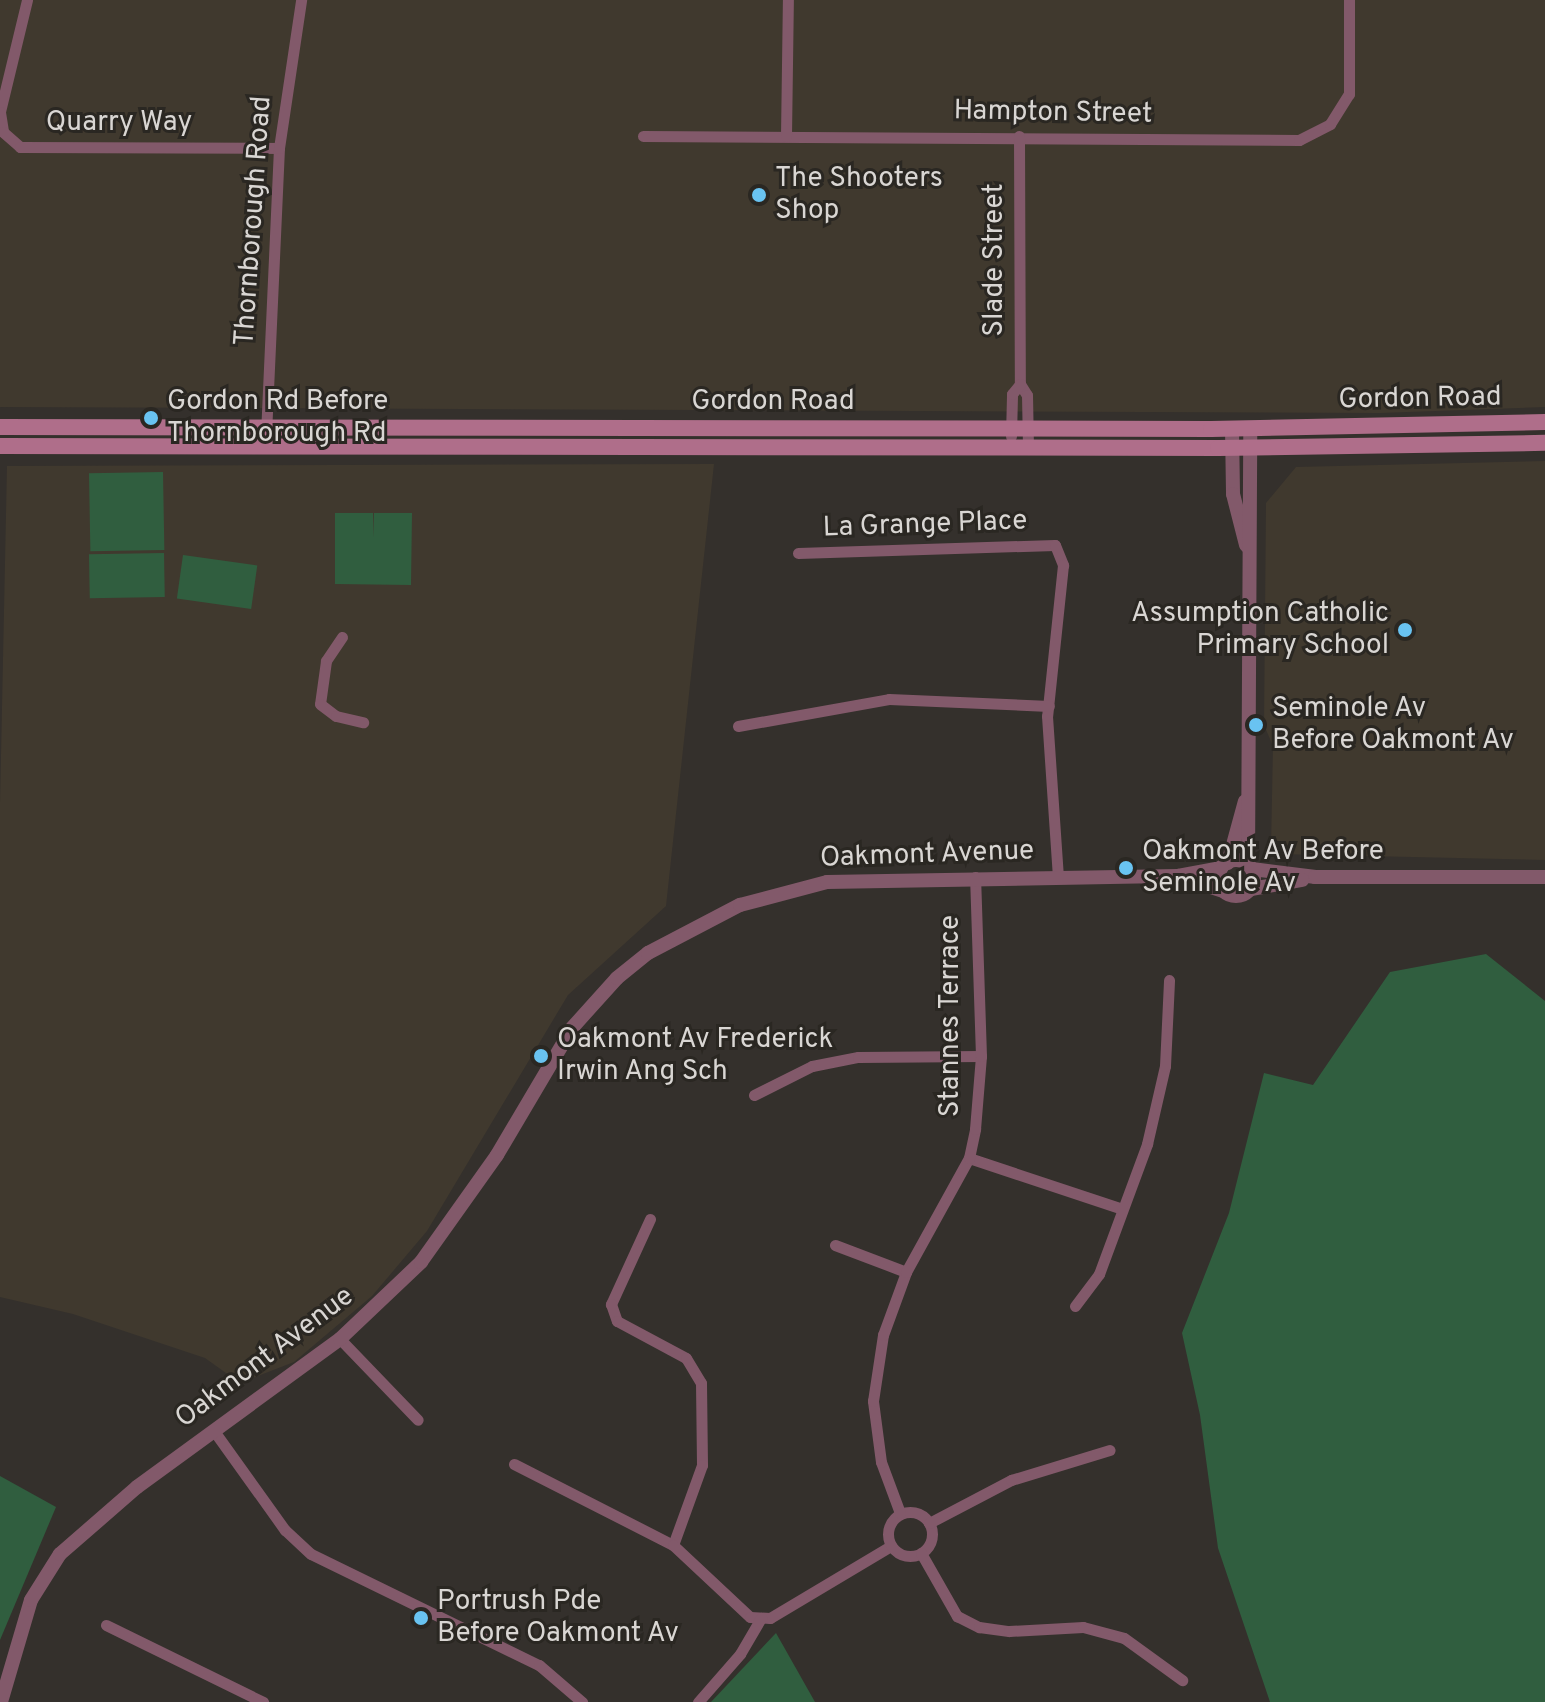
<!DOCTYPE html>
<html>
<head>
<meta charset="utf-8">
<style>
	body { margin:0 }
	#map { position:relative; width:1545px; height:1702px; overflow:hidden; background:#34302c; font-family:Overpass,sans-serif }
	div>[style] { position:absolute }
	.built>* { inset:0; background:#40392e }
	.green>* { inset:0; background:#305e3f; transform-origin:0 0 }
	.minor>* { height:11px; margin:-5.5px; padding:0 5.5px; transform-origin:5.5px; border-radius:5.5px; background:#82596a }
	.minor>.ring { margin:-5.5px; padding:0; box-sizing:content-box; background:none; border:11px solid #82596a; border-radius:50% }
	.tertiary>* { height:14px; margin:-7px; padding:0 7px; transform-origin:7px; border-radius:7px; background:#82596a }
	.tertiary>.ring { margin:-7px; padding:0; box-sizing:content-box; background:none; border:14px solid #82596a; border-radius:50% }
	.secondary>* { height:16px; margin:-8px; padding:0 8px; transform-origin:8px; border-radius:8px; background:#af6e8a }
	.dots>* { width:22px; height:22px; translate:-50% -50%; box-sizing:border-box; border:4px solid #2a2722; border-radius:50% }
	span { translate:-50% -50%; white-space:nowrap; text-align:center; line-height:1.15; -webkit-text-stroke:6px #2a2722; paint-order:stroke }
	.street-label { font-size:28px; color:#d9d6d3 }
	.poi-label { font-size:28px; color:#d9d6d3 }
	.left { translate:0 -50%; text-align:left }
	.right { translate:-100% -50%; text-align:right }
</style>
</head>
<body>
<div id="map">
	<div class="built">
		<i style="clip-path:polygon(0 0,1545px 0,1545px 407px,1380px 413px,0 407px)"></i>
		<i style="clip-path:polygon(1545px 461px,1545px 860px,1277px 854px,1271px 848px,1273px 746px,1264px 725px,1266px 503px,1296px 467px)"></i>
		<i style="clip-path:polygon(714px 464px,666px 906px,568px 995px,427px 1231px,372px 1296px,294px 1362px,240px 1383px,205px 1358px,73px 1314px,0 1297px,0 804px,7px 466px)"></i>
	</div>
	<div class="green">
		<i style="left:163px;top:472px;width:78px;height:74px;rotate:89deg"></i>
		<i style="clip-path:polygon(335px 513px,373px 513px,373px 538px,374px 513px,412px 513px,411px 585px,335px 584px)"></i>
		<i style="left:164px;top:553px;width:44px;height:75px;rotate:89deg"></i>
		<i style="left:183px;top:555px;width:75px;height:44px;rotate:8deg"></i>
		<i style="clip-path:polygon(1486px 954px,1545px 1001px,1545px 1702px,1270px 1702px,1218px 1548px,1200px 1415px,1182px 1333px,1229px 1213px,1264px 1073px,1313px 1085px,1390px 972px)"></i>
		<i style="clip-path:polygon(0 1476px,56px 1507px,0 1640px)"></i>
		<i style="clip-path:polygon(776px 1633px,815px 1702px,711px 1702px)"></i>
	</div>
	<div class="minor">
		<i style="left:27px;top:0;width:115px;rotate:103.6deg"></i>
		<i style="left:0;top:112px;width:20px;rotate:81deg"></i>
		<i style="left:3px;top:132px;width:23px;rotate:41deg"></i>
		<i style="left:20px;top:147px;width:259px;rotate:0.2deg"></i>
		<i style="left:643px;top:136px;width:656px;rotate:0.35deg"></i>
		<i style="left:1299px;top:140px;width:35px;rotate:-27deg"></i>
		<i style="left:1330px;top:124px;width:36px;rotate:-58deg"></i>
		<i style="left:1349px;top:94px;width:94px;rotate:-90deg"></i>
		<i style="left:786px;top:136px;width:136px;rotate:-89.2deg"></i>
		<i style="left:1019px;top:136px;width:248px;rotate:89.8deg"></i>
		<i style="left:1020px;top:384px;width:13px;rotate:58deg"></i>
		<i style="left:1027px;top:395px;width:53px;rotate:88.9deg"></i>
		<i style="left:266px;top:434px;width:286px;rotate:-87.4deg"></i>
		<i style="left:279px;top:148px;width:150px;rotate:-81.5deg"></i>
		<i style="left:1011px;top:436px;width:42px;rotate:-88.6deg"></i>
		<i style="left:1012px;top:394px;width:13px;rotate:-51deg"></i>
		<i style="left:798px;top:553px;width:257px;rotate:-1.8deg"></i>
		<i style="left:1055px;top:545px;width:22px;rotate:68deg"></i>
		<i style="left:1063px;top:565px;width:152px;rotate:96deg"></i>
		<i style="left:1047px;top:716px;width:161px;rotate:86.1deg"></i>
		<i style="left:342px;top:637px;width:29px;rotate:124deg"></i>
		<i style="left:326px;top:661px;width:43px;rotate:97.9deg"></i>
		<i style="left:320px;top:704px;width:20px;rotate:37deg"></i>
		<i style="left:336px;top:716px;width:28px;rotate:13deg"></i>
		<i style="left:738px;top:726px;width:153px;rotate:-10.1deg"></i>
		<i style="left:889px;top:699px;width:160px;rotate:2.5deg"></i>
		<i style="left:754px;top:1095px;width:65px;rotate:-26.6deg"></i>
		<i style="left:812px;top:1066px;width:47px;rotate:-11.1deg"></i>
		<i style="left:858px;top:1057px;width:123px;rotate:-0.5deg"></i>
		<i style="left:969px;top:1158px;width:161px;rotate:18.4deg"></i>
		<i style="left:650px;top:1219px;width:94px;rotate:114.6deg"></i>
		<i style="left:611px;top:1304px;width:18px;rotate:71deg"></i>
		<i style="left:617px;top:1321px;width:78px;rotate:28.2deg"></i>
		<i style="left:686px;top:1358px;width:29px;rotate:59deg"></i>
		<i style="left:701px;top:1383px;width:82px;rotate:89.3deg"></i>
		<i style="left:702px;top:1465px;width:85px;rotate:109.9deg"></i>
		<i style="left:835px;top:1245px;width:76px;rotate:20.8deg"></i>
		<i style="left:1075px;top:1306px;width:40px;rotate:-53deg"></i>
		<i style="left:1099px;top:1274px;width:139px;rotate:-69.7deg"></i>
		<i style="left:1147px;top:1144px;width:80px;rotate:-77deg"></i>
		<i style="left:1165px;top:1066px;width:86px;rotate:-87.3deg"></i>
		<i style="left:340px;top:1339px;width:112px;rotate:46.1deg"></i>
		<i style="left:214px;top:1431px;width:122px;rotate:54.4deg"></i>
		<i style="left:285px;top:1530px;width:35px;rotate:43deg"></i>
		<i style="left:311px;top:1554px;width:254px;rotate:26deg"></i>
		<i style="left:539px;top:1665px;width:57px;rotate:40.7deg"></i>
		<i style="left:514px;top:1464px;width:178px;rotate:27deg"></i>
		<i style="left:673px;top:1545px;width:105px;rotate:43.1deg"></i>
		<i style="left:750px;top:1617px;width:20px;rotate:3deg"></i>
		<i style="left:770px;top:1618px;width:141px;rotate:-30.8deg"></i>
		<i class="ring" style="left:888px;top:1512px;width:33px;height:33px"></i>
		<i style="left:900px;top:1513px;width:54px;rotate:-110.4deg"></i>
		<i style="left:881px;top:1462px;width:62px;rotate:-97.5deg"></i>
		<i style="left:873px;top:1401px;width:67px;rotate:-81.4deg"></i>
		<i style="left:883px;top:1335px;width:67px;rotate:-69.9deg"></i>
		<i style="left:906px;top:1272px;width:130px;rotate:-61.1deg"></i>
		<i style="left:969px;top:1158px;width:30px;rotate:-78deg"></i>
		<i style="left:975px;top:1129px;width:73px;rotate:-85.3deg"></i>
		<i style="left:981px;top:1056px;width:179px;rotate:-91.9deg"></i>
		<i style="left:929px;top:1523px;width:93px;rotate:-27.7deg"></i>
		<i style="left:1011px;top:1480px;width:103px;rotate:-16.9deg"></i>
		<i style="left:921px;top:1553px;width:73px;rotate:60.3deg"></i>
		<i style="left:957px;top:1616px;width:25px;rotate:27deg"></i>
		<i style="left:979px;top:1627px;width:30px;rotate:8deg"></i>
		<i style="left:1009px;top:1631px;width:74px;rotate:-3.1deg"></i>
		<i style="left:1083px;top:1627px;width:42px;rotate:15deg"></i>
		<i style="left:1124px;top:1638px;width:72px;rotate:35.9deg"></i>
		<i style="left:106px;top:1625px;width:175px;rotate:26.1deg"></i>
		<i style="left:698px;top:1702px;width:64px;rotate:-48.8deg"></i>
		<i style="left:740px;top:1654px;width:42px;rotate:-59.7deg"></i>
	</div>
	<div class="tertiary">
		<i style="left:1232px;top:429px;width:65px;rotate:89.1deg"></i>
		<i style="left:1233px;top:494px;width:53px;rotate:75.7deg"></i>
		<i class="ring" style="left:1218px;top:860px;width:22px;height:22px"></i>
		<i style="left:1228px;top:863px;width:64px;rotate:-74.7deg"></i>
		<i style="left:1248px;top:865px;width:436px;rotate:-89.7deg"></i>
		<i style="left:1252px;top:869px;width:64px;rotate:7.2deg"></i>
		<i style="left:1315px;top:877px;width:230px"></i>
		<i style="left:1178px;top:876px;width:47px;rotate:18.4deg"></i>
		<i style="left:1251px;top:889px;width:52px;rotate:-10deg"></i>
		<i style="left:1px;top:1702px;width:106px;rotate:-73.6deg"></i>
		<i style="left:31px;top:1600px;width:54px;rotate:-57.8deg"></i>
		<i style="left:60px;top:1554px;width:102px;rotate:-41deg"></i>
		<i style="left:137px;top:1487px;width:251px;rotate:-36.1deg"></i>
		<i style="left:340px;top:1339px;width:112px;rotate:-43.5deg"></i>
		<i style="left:421px;top:1262px;width:131px;rotate:-54.6deg"></i>
		<i style="left:497px;top:1155px;width:147px;rotate:-59.4deg"></i>
		<i style="left:572px;top:1028px;width:67px;rotate:-48deg"></i>
		<i style="left:617px;top:978px;width:40px;rotate:-39deg"></i>
		<i style="left:648px;top:953px;width:104px;rotate:-27.6deg"></i>
		<i style="left:740px;top:905px;width:90px;rotate:-14.8deg"></i>
		<i style="left:827px;top:882px;width:351px;rotate:-1deg"></i>
		<i style="left:1178px;top:876px;width:44px;rotate:-10.5deg"></i>
	</div>
	<div class="secondary">
		<i style="left:0;top:427px;width:1211px;rotate:0.09deg"></i>
		<i style="left:1211px;top:429px;width:334px;rotate:-1.2deg"></i>
		<i style="left:0;top:446px;width:1218px;rotate:0.09deg"></i>
		<i style="left:1218px;top:448px;width:327px;rotate:-0.9deg"></i>
	</div>
	<div class="dots">
		<i style="left:759px;top:195px;background:#69c3f1"></i>
		<i style="left:151px;top:418px;background:#69c3f1"></i>
		<i style="left:1405px;top:630px;background:#69c3f1"></i>
		<i style="left:1256px;top:725px;background:#69c3f1"></i>
		<i style="left:1126px;top:868px;background:#69c3f1"></i>
		<i style="left:541px;top:1056px;background:#69c3f1"></i>
		<i style="left:421px;top:1618px;background:#69c3f1"></i>
	</div>
	<div class="street-label">
		<span style="left:1053px;top:113px;rotate:1deg">Hampton Street</span>
		<span style="left:119px;top:123px">Quarry Way</span>
		<span style="left:254px;top:221px;rotate:-86deg">Thornborough Road</span>
		<span style="left:995px;top:260px;rotate:-90deg">Slade Street</span>
		<span style="left:1420px;top:399px;rotate:-1deg">Gordon Road</span>
		<span style="left:773px;top:402px">Gordon Road</span>
		<span style="left:925px;top:525px;rotate:-2deg">La Grange Place</span>
		<span style="left:927px;top:855px;rotate:-2deg">Oakmont Avenue</span>
		<span style="left:951px;top:1016px;rotate:-90deg">Stannes Terrace</span>
		<span style="left:265px;top:1358px;rotate:-37deg">Oakmont Avenue</span>
	</div>
	<div class="poi-label">
		<span class="left" style="left:775px;top:195px">The Shooters<br>Shop</span>
		<span class="left" style="left:167px;top:418px">Gordon Rd Before<br>Thornborough Rd</span>
		<span class="right" style="left:1389px;top:630px">Assumption Catholic<br>Primary School</span>
		<span class="left" style="left:1272px;top:725px">Seminole Av<br>Before Oakmont Av</span>
		<span class="left" style="left:1142px;top:868px">Oakmont Av Before<br>Seminole Av</span>
		<span class="left" style="left:557px;top:1056px">Oakmont Av Frederick<br>Irwin Ang Sch</span>
		<span class="left" style="left:437px;top:1618px">Portrush Pde<br>Before Oakmont Av</span>
	</div>
</div>
</body>
</html>
